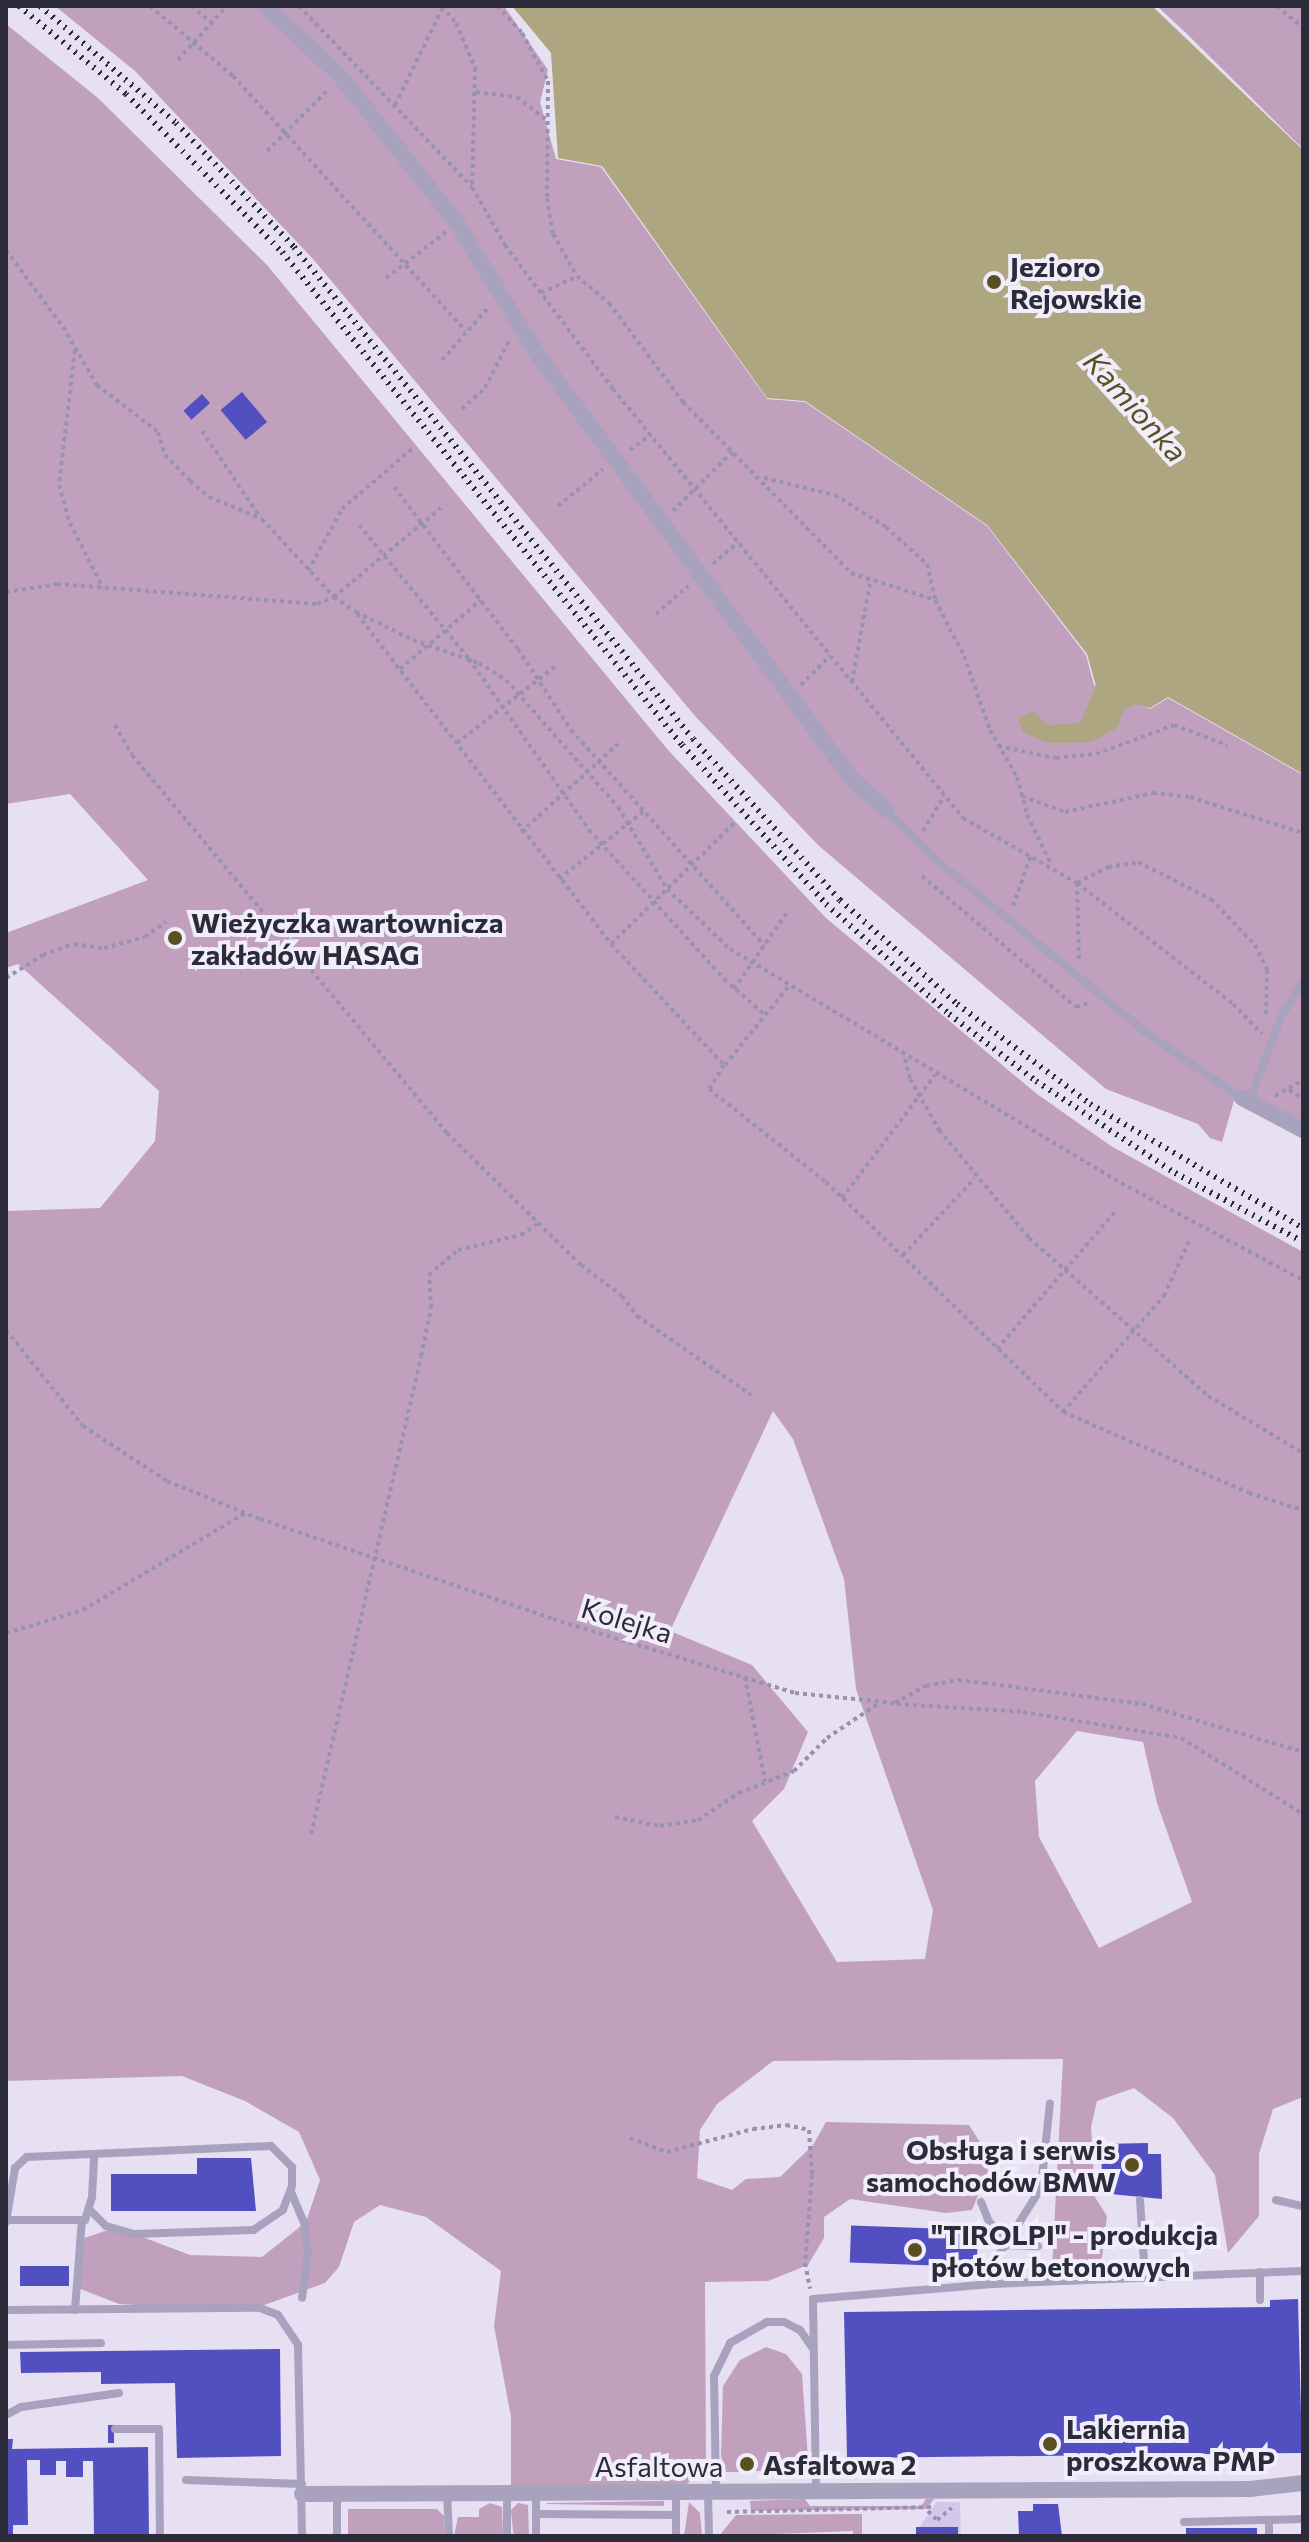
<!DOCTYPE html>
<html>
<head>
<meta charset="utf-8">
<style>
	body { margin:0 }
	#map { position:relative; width:1309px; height:2542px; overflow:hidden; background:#e6e0f2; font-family:Commissioner,sans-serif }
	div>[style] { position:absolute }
	.green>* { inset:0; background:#c1a0be }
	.plaza>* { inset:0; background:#d3c8e9 }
	.water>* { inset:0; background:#aea680 }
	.building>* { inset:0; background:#5250c1; transform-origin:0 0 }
	.path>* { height:4px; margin-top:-2px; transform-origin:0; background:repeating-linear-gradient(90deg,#9892b1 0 4px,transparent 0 8px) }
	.lane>* { height:8px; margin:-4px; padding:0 4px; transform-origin:4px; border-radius:4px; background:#a8a2be }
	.street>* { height:16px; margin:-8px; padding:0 8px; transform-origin:8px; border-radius:8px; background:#a8a2be }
	.rail>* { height:6px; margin-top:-3px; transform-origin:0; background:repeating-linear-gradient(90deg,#2c2b39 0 2px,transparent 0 8px) }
	.dots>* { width:22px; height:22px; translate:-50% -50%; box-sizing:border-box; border:4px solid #f1edfa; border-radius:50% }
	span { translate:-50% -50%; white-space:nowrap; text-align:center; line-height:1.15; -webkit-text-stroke:8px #f1edfa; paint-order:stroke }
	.poi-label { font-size:28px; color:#2c2b39; font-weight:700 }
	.left { translate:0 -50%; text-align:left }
	.right { translate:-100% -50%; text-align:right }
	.street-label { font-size:28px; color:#2c2b39 }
	.water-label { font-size:30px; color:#595022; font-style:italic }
	.frame { position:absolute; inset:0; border:8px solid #2c2b39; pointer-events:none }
</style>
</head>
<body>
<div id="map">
	<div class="green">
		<i style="clip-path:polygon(55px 6px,504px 6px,548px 70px,540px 102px,556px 159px,601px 167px,767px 399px,805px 402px,987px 526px,1086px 655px,1094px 685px,1150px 709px,1168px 698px,1303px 775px,1303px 1125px,1235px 1097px,1222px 1142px,1210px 1138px,1198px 1124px,1106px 1089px,819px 846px,695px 716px,313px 259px,135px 71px)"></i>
		<i style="clip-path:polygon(1157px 6px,1303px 6px,1303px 149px,1186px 33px)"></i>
		<i style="clip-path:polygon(evenodd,6px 24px,98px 98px,267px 265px,668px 750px,826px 918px,1037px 1094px,1111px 1146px,1303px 1252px,1303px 2097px,1273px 2109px,1259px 2154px,1259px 2216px,1228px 2253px,1215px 2175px,1173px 2118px,1134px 2088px,1097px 2101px,1091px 2127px,1095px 2197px,1107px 2216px,1102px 2258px,1074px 2270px,1052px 2269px,1063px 2059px,773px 2061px,717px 2104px,700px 2130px,697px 2178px,732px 2190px,746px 2179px,780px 2177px,813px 2145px,826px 2122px,969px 2125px,992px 2161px,972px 2210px,946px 2213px,850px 2199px,824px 2217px,824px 2238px,808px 2265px,768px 2281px,705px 2282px,706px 2467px,687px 2484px,511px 2487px,511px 2417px,494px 2326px,501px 2271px,426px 2217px,380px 2205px,354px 2222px,339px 2267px,325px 2283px,248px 2311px,119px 2304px,78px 2288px,76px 2241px,116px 2227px,190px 2255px,262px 2257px,306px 2222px,320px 2180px,299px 2132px,245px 2101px,182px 2076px,6px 2081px,6px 1211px,100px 1208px,155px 1141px,159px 1091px,18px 964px,6px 968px,6px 933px,148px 880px,70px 794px,6px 804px,6px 24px,773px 1411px,793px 1439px,844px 1579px,856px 1689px,933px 1910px,925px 1959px,837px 1962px,752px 1821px,784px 1789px,808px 1732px,752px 1665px,670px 1631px,773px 1411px,6px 24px,1077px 1731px,1143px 1742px,1157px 1803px,1192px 1902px,1099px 1948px,1039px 1837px,1035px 1781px,1077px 1731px)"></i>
		<i style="clip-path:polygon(766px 2347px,786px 2354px,802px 2374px,808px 2459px,803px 2471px,755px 2471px,754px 2460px,740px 2460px,739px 2472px,726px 2472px,721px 2456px,723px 2386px,740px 2360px)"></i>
		<i style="clip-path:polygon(805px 2499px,810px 2506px,921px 2506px,926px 2499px,934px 2499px,926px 2509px,751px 2511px,750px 2501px)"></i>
		<i style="clip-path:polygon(664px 2501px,664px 2506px,546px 2504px,548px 2503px)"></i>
		<i style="clip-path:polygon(689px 2502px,700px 2513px,702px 2536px,684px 2536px)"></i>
		<i style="clip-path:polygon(490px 2503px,502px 2507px,503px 2536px,454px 2536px,458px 2517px,479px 2517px,479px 2509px)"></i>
		<i style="clip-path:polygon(518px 2503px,528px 2505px,529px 2536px,514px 2536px,513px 2531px,511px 2510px)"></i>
		<i style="clip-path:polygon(348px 2509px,437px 2509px,444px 2516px,445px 2536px,348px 2536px)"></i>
		<i style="clip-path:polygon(862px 2514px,862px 2536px,853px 2536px,853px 2531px,719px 2536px,736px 2515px)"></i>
	</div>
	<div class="plaza">
		<i style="clip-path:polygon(936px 2502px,960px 2502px,961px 2536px,914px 2536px)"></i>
	</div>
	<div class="water">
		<i style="clip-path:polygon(512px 6px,1152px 6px,1303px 150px,1303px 774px,1168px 697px,1150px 708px,1136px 704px,1124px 709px,1117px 728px,1091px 742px,1047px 743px,1023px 732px,1018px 718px,1033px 712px,1049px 725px,1080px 723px,1096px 686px,1087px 654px,987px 525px,805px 401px,767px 398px,602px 166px,558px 158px,551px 53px)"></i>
	</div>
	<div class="building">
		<i style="left:242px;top:392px;width:39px;height:28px;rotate:50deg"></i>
		<i style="left:202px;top:394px;width:12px;height:25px;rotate:48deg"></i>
		<i style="clip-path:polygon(1148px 2143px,1148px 2154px,1161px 2154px,1162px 2199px,1110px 2194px,1110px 2177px,1102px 2177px,1101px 2144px)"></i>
		<i style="clip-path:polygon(197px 2158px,251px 2158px,256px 2211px,111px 2211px,111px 2174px,197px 2174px)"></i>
		<i style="left:978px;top:2230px;width:37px;height:127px;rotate:92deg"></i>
		<i style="left:20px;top:2266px;width:49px;height:20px"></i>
		<i style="clip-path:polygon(1298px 2299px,1302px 2453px,847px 2458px,844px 2312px,1270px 2307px,1270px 2300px)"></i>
		<i style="clip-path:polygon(280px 2349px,281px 2456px,177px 2458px,175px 2383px,101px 2384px,101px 2372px,21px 2373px,20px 2352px)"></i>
		<i style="left:108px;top:2425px;width:6px;height:18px"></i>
		<i style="clip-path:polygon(6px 2439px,13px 2439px,12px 2449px,148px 2447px,149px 2536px,94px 2536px,93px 2461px,83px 2461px,83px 2477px,66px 2477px,66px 2461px,56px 2461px,56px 2475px,40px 2475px,40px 2460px,27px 2460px,28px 2525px,13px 2525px,13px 2536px,6px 2536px)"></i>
		<i style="left:740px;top:2459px;width:15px;height:9px;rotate:4deg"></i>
		<i style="clip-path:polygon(1033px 2504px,1058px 2504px,1062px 2536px,1019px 2536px,1018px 2511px,1033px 2511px)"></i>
		<i style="left:916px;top:2527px;width:42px;height:9px"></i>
		<i style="left:1257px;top:2528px;width:8px;height:71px;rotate:90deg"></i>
	</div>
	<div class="path">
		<i style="left:150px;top:6px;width:109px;rotate:40.1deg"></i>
		<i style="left:233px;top:76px;width:345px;rotate:47.6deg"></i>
		<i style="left:191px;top:6px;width:27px;rotate:39deg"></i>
		<i style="left:299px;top:6px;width:250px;rotate:46.3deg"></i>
		<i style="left:472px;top:187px;width:67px;rotate:60.4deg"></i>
		<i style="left:505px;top:245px;width:180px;rotate:53.1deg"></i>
		<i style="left:613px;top:389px;width:554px;rotate:50.79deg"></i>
		<i style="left:963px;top:818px;width:131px;rotate:29.7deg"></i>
		<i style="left:1077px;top:883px;width:197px;rotate:37.8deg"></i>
		<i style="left:1233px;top:1004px;width:42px;rotate:46deg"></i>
		<i style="left:442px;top:6px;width:22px;rotate:51deg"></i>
		<i style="left:456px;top:23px;width:49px;rotate:67.1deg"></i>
		<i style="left:475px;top:68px;width:119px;rotate:91.4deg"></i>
		<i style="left:497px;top:6px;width:37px;rotate:47deg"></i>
		<i style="left:522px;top:33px;width:55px;rotate:61.6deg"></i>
		<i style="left:548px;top:81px;width:117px;rotate:90.5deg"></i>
		<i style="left:547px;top:198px;width:36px;rotate:81deg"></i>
		<i style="left:553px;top:234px;width:48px;rotate:60.3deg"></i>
		<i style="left:577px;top:276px;width:42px;rotate:40.2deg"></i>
		<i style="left:609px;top:303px;width:124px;rotate:53.2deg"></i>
		<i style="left:683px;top:402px;width:240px;rotate:45.5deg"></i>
		<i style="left:851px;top:573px;width:88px;rotate:17.8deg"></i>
		<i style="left:935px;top:600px;width:63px;rotate:62.6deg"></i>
		<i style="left:964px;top:656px;width:78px;rotate:70.6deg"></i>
		<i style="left:990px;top:730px;width:54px;rotate:60.1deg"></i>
		<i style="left:1017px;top:777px;width:39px;rotate:75deg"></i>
		<i style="left:1027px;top:815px;width:55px;rotate:63.9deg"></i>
		<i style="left:1277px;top:6px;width:34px;rotate:40deg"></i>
		<i style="left:178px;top:60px;width:73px;rotate:-47.8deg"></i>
		<i style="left:476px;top:92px;width:41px;rotate:7deg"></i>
		<i style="left:517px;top:97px;width:36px;rotate:38deg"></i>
		<i style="left:395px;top:105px;width:109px;rotate:-63.9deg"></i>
		<i style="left:267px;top:151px;width:86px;rotate:-45deg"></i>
		<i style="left:6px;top:250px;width:96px;rotate:53.5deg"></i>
		<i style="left:63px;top:327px;width:67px;rotate:59.6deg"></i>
		<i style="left:97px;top:385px;width:77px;rotate:37.6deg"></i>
		<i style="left:158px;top:432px;width:24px;rotate:73deg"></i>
		<i style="left:165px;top:455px;width:36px;rotate:46deg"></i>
		<i style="left:190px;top:481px;width:25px;rotate:40deg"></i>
		<i style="left:209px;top:497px;width:57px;rotate:22.5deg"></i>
		<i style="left:262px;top:519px;width:106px;rotate:47.3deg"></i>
		<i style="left:334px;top:597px;width:27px;rotate:34deg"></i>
		<i style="left:356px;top:612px;width:64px;rotate:26.2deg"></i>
		<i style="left:413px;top:640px;width:70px;rotate:19.2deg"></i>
		<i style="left:479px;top:663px;width:32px;rotate:32deg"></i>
		<i style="left:506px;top:680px;width:169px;rotate:48.6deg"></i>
		<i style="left:618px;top:807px;width:96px;rotate:59.1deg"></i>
		<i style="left:667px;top:889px;width:87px;rotate:43.6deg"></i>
		<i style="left:730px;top:949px;width:456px;rotate:30.9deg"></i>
		<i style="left:1121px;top:1183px;width:206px;rotate:28.1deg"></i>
		<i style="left:386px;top:278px;width:76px;rotate:-37.5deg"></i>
		<i style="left:541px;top:293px;width:40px;rotate:-25deg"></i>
		<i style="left:75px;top:350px;width:136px;rotate:96.8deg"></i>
		<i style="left:59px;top:485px;width:40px;rotate:74deg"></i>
		<i style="left:70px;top:523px;width:73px;rotate:63.1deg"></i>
		<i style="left:442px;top:360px;width:69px;rotate:-48.5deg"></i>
		<i style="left:462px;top:409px;width:31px;rotate:-42deg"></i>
		<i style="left:485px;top:388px;width:55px;rotate:-63deg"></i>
		<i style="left:202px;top:431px;width:104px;rotate:56deg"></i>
		<i style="left:630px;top:450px;width:26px;rotate:-36deg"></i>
		<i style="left:764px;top:478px;width:73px;rotate:13.5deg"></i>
		<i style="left:835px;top:495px;width:60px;rotate:32.1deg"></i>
		<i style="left:886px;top:527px;width:55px;rotate:42.1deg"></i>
		<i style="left:927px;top:564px;width:37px;rotate:77deg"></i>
		<i style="left:394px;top:487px;width:204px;rotate:52.6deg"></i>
		<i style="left:518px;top:649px;width:97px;rotate:56.8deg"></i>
		<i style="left:571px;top:730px;width:289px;rotate:48.1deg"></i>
		<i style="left:558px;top:506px;width:58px;rotate:-39.4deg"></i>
		<i style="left:673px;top:511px;width:86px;rotate:-45deg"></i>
		<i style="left:359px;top:525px;width:173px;rotate:50.6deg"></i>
		<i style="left:469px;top:659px;width:209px;rotate:54.9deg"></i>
		<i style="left:589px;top:830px;width:201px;rotate:47.8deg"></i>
		<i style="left:724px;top:979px;width:55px;rotate:41.3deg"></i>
		<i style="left:713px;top:564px;width:33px;rotate:-41deg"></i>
		<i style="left:308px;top:571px;width:71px;rotate:-61.3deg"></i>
		<i style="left:342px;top:509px;width:95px;rotate:-40.7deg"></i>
		<i style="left:6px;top:592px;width:52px;rotate:-8.9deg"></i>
		<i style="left:57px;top:584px;width:261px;rotate:4.4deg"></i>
		<i style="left:317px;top:604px;width:18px;rotate:-22deg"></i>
		<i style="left:334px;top:597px;width:139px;rotate:-39.8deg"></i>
		<i style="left:357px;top:614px;width:416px;rotate:52.4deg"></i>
		<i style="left:611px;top:944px;width:166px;rotate:47deg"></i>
		<i style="left:724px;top:1065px;width:28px;rotate:122deg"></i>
		<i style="left:709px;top:1089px;width:149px;rotate:38.5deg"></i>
		<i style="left:826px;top:1182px;width:330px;rotate:44.1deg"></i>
		<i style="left:1063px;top:1412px;width:203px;rotate:23.5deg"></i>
		<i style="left:1249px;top:1493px;width:57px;rotate:17.5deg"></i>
		<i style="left:656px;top:614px;width:43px;rotate:-41.2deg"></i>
		<i style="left:400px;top:669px;width:106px;rotate:-40.4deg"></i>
		<i style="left:852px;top:682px;width:101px;rotate:-79.7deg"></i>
		<i style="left:801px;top:685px;width:41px;rotate:-45deg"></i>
		<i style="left:115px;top:725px;width:34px;rotate:60deg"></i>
		<i style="left:132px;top:755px;width:492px;rotate:50.2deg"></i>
		<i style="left:447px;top:1133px;width:188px;rotate:44.6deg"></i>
		<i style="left:581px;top:1265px;width:51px;rotate:37.1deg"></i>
		<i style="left:622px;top:1296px;width:25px;rotate:53deg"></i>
		<i style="left:637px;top:1316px;width:139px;rotate:34.7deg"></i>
		<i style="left:457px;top:743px;width:127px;rotate:-38deg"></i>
		<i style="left:998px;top:746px;width:59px;rotate:11.7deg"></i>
		<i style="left:1056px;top:758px;width:40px;rotate:-5.7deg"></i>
		<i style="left:1096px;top:754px;width:83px;rotate:-20.4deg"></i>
		<i style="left:1174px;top:725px;width:57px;rotate:20.7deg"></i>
		<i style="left:1022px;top:796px;width:46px;rotate:20.4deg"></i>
		<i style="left:1065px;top:812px;width:90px;rotate:-12.2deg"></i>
		<i style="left:1153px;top:793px;width:37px;rotate:6deg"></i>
		<i style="left:1190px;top:797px;width:119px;rotate:17.7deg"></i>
		<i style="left:923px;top:831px;width:41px;rotate:-59deg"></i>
		<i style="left:521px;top:832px;width:131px;rotate:-42.2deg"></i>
		<i style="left:922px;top:876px;width:202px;rotate:40.4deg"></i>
		<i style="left:1076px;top:1007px;width:16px;rotate:-18deg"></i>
		<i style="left:559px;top:879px;width:109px;rotate:-38.7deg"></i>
		<i style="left:1013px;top:906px;width:54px;rotate:-70.6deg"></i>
		<i style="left:611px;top:944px;width:173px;rotate:-44.5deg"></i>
		<i style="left:1079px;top:959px;width:76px;rotate:-91.5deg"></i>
		<i style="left:1077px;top:883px;width:35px;rotate:-27deg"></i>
		<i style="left:1108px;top:867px;width:30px;rotate:-9deg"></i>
		<i style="left:1138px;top:862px;width:82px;rotate:26.9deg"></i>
		<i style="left:1211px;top:899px;width:64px;rotate:46.3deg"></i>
		<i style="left:1255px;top:945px;width:28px;rotate:64deg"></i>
		<i style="left:1267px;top:970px;width:44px;rotate:91.3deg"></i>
		<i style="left:6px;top:978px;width:44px;rotate:-31.9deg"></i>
		<i style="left:43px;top:955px;width:33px;rotate:-20deg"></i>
		<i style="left:74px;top:944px;width:30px;rotate:8deg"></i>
		<i style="left:104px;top:948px;width:42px;rotate:-15deg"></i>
		<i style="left:145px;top:937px;width:26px;rotate:-36deg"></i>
		<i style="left:734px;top:989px;width:96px;rotate:-55.2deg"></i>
		<i style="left:905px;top:1059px;width:21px;rotate:76deg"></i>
		<i style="left:910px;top:1079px;width:59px;rotate:60.4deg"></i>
		<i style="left:939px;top:1130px;width:141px;rotate:50.2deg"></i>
		<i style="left:1029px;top:1238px;width:239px;rotate:41.4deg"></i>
		<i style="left:1208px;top:1396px;width:111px;rotate:31deg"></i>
		<i style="left:725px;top:1065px;width:102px;rotate:-51deg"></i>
		<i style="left:1289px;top:1090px;width:16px;rotate:30deg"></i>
		<i style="left:1275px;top:1096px;width:32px;rotate:-30deg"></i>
		<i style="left:842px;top:1198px;width:154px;rotate:-52.9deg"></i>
		<i style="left:903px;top:1255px;width:105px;rotate:-46.9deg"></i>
		<i style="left:6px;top:1330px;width:123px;rotate:51.3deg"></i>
		<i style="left:83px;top:1426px;width:100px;rotate:33.2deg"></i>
		<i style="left:167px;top:1481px;width:100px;rotate:22.2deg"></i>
		<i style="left:260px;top:1519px;width:310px;rotate:18.8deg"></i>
		<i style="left:553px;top:1619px;width:253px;rotate:17deg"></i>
		<i style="left:795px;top:1693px;width:100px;rotate:5.7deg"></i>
		<i style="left:895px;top:1703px;width:35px;rotate:-29deg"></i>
		<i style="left:926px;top:1686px;width:33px;rotate:-11deg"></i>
		<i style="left:958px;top:1680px;width:26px;rotate:7deg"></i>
		<i style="left:984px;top:1683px;width:159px;rotate:7.6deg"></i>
		<i style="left:1142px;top:1704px;width:168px;rotate:16.6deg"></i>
		<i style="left:997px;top:1349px;width:181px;rotate:-49.3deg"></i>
		<i style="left:1063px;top:1412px;width:154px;rotate:-49deg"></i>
		<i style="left:1164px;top:1296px;width:63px;rotate:-65.5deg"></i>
		<i style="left:6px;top:1633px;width:80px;rotate:-16.6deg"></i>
		<i style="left:83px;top:1610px;width:189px;rotate:-30.9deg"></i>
		<i style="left:745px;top:1677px;width:106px;rotate:79.1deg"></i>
		<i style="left:897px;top:1704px;width:126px;rotate:3.6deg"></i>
		<i style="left:1023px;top:1712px;width:160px;rotate:9.3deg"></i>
		<i style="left:1181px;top:1738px;width:144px;rotate:31.9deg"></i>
		<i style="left:615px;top:1817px;width:46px;rotate:11.3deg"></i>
		<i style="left:660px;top:1826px;width:38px;rotate:-9deg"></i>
		<i style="left:698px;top:1820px;width:49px;rotate:-33.4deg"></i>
		<i style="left:739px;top:1793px;width:59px;rotate:-21.8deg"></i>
		<i style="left:794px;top:1771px;width:47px;rotate:-45deg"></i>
		<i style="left:827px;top:1738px;width:63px;rotate:-33.9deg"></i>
		<i style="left:311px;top:1834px;width:490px;rotate:-77deg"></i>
		<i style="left:421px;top:1356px;width:49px;rotate:-78.2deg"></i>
		<i style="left:431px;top:1308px;width:33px;rotate:-93deg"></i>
		<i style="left:429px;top:1275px;width:38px;rotate:-41deg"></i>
		<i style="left:458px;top:1250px;width:65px;rotate:-13.4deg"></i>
		<i style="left:521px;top:1235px;width:22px;rotate:-34deg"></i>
		<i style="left:630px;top:2138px;width:40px;rotate:21deg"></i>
		<i style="left:667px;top:2152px;width:89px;rotate:-15deg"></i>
		<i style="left:753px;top:2129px;width:33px;rotate:-7deg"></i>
		<i style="left:786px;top:2125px;width:24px;rotate:12deg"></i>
		<i style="left:809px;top:2130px;width:45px;rotate:86.2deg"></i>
		<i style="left:812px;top:2175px;width:88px;rotate:94.5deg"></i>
		<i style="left:805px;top:2263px;width:26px;rotate:79deg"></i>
		<i style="left:928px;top:2511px;width:13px;rotate:45deg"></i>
		<i style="left:937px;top:2520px;width:19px;rotate:-39deg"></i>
		<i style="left:727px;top:2512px;width:204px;rotate:-1.4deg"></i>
	</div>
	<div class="lane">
		<i style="left:887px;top:810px;width:69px;rotate:45.6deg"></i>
		<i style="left:935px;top:859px;width:277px;rotate:39.4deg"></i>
		<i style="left:1149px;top:1035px;width:112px;rotate:34.1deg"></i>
		<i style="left:1249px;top:1102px;width:91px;rotate:-69.4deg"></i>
		<i style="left:1281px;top:1017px;width:42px;rotate:-58.6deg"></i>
		<i style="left:291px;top:2192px;width:33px;rotate:67deg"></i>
		<i style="left:304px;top:2222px;width:30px;rotate:82deg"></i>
		<i style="left:308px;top:2252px;width:46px;rotate:97.4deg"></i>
		<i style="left:1140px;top:2200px;width:78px;rotate:86.3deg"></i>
		<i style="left:1276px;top:2200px;width:28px;rotate:13deg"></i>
		<i style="left:981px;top:2202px;width:22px;rotate:68deg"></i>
		<i style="left:989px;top:2222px;width:24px;rotate:42deg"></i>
		<i style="left:6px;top:2220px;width:79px"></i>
		<i style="left:85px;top:2220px;width:24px;rotate:-73deg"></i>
		<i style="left:92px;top:2197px;width:39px;rotate:-87deg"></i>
		<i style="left:6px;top:2222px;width:55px;rotate:-80.5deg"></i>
		<i style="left:15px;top:2168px;width:16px;rotate:-43deg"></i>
		<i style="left:27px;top:2157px;width:244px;rotate:-2.6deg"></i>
		<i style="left:271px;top:2146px;width:30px;rotate:45deg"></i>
		<i style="left:292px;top:2167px;width:19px;rotate:90deg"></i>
		<i style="left:292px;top:2186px;width:26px;rotate:111deg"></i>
		<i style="left:283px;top:2210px;width:36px;rotate:146deg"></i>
		<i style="left:253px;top:2230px;width:119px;rotate:178.1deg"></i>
		<i style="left:134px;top:2234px;width:29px;rotate:-164deg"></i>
		<i style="left:106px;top:2226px;width:23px;rotate:-135deg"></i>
		<i style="left:1003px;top:2245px;width:35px;rotate:2deg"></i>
		<i style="left:992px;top:2284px;width:18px;rotate:-90deg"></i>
		<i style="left:992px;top:2266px;width:92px;rotate:-57.9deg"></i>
		<i style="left:1041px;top:2188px;width:85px;rotate:-84deg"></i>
		<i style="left:1260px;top:2300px;width:28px;rotate:-90deg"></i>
		<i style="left:6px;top:2310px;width:254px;rotate:-0.5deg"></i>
		<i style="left:260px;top:2308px;width:19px;rotate:21deg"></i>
		<i style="left:278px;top:2315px;width:36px;rotate:56deg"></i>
		<i style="left:298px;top:2345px;width:191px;rotate:88.8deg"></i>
		<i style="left:75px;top:2310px;width:90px;rotate:-85.6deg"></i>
		<i style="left:6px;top:2345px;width:95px;rotate:-1.2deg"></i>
		<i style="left:6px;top:2415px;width:17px;rotate:-28deg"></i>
		<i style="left:21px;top:2407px;width:99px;rotate:-8.1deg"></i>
		<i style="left:115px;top:2429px;width:44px"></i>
		<i style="left:159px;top:2429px;width:107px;rotate:89.5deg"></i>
		<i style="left:186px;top:2480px;width:116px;rotate:2deg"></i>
		<i style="left:716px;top:2491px;width:115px;rotate:-91deg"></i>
		<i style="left:714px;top:2376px;width:37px;rotate:-64deg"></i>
		<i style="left:730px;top:2343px;width:43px;rotate:-29.6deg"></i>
		<i style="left:767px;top:2322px;width:17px"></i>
		<i style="left:784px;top:2322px;width:18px;rotate:27deg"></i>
		<i style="left:800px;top:2330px;width:21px;rotate:55deg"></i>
		<i style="left:816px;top:2491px;width:192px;rotate:-90.9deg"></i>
		<i style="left:813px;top:2299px;width:180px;rotate:-4.8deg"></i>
		<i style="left:992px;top:2284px;width:311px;rotate:-2.4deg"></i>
		<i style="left:676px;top:2492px;width:44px;rotate:90deg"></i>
		<i style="left:708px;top:2492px;width:44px;rotate:88.7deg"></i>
		<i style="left:447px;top:2493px;width:43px;rotate:87.3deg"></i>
		<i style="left:507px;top:2493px;width:43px;rotate:90deg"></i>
		<i style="left:337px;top:2494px;width:42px;rotate:90deg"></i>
		<i style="left:536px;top:2514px;width:140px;rotate:0.4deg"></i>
		<i style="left:1269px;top:2520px;width:16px;rotate:90deg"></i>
		<i style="left:1184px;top:2522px;width:119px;rotate:-1.4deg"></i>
		<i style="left:536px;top:2536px;width:43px;rotate:-90deg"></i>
	</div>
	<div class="street">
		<i style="left:266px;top:6px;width:103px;rotate:43.4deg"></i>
		<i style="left:341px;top:77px;width:186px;rotate:51.5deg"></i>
		<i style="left:457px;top:223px;width:155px;rotate:58.5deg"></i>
		<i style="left:538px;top:355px;width:526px;rotate:53.5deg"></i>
		<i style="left:851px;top:778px;width:47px;rotate:42.4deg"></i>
		<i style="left:1242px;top:1098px;width:69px;rotate:27.7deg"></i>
		<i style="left:302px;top:2494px;width:948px;rotate:-0.3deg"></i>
		<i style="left:1250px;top:2489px;width:53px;rotate:-6.5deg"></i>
	</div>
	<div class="rail">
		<i style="left:19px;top:6px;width:139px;rotate:39.4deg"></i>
		<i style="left:126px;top:94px;width:222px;rotate:45.4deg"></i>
		<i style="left:282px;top:252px;width:635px;rotate:50.95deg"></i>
		<i style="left:682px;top:745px;width:215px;rotate:47.8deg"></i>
		<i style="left:826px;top:904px;width:165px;rotate:41.8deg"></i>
		<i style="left:949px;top:1014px;width:110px;rotate:37.6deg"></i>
		<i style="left:1036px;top:1081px;width:167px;rotate:33.5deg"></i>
		<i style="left:1175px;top:1173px;width:145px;rotate:28.3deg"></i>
		<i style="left:40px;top:6px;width:179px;rotate:40.7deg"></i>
		<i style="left:176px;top:123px;width:171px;rotate:46.4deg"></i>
		<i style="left:294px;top:247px;width:633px;rotate:50.96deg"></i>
		<i style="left:693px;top:739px;width:218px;rotate:47.6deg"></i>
		<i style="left:840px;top:900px;width:157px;rotate:41.6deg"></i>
		<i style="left:957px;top:1004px;width:166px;rotate:36.9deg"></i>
		<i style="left:1090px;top:1104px;width:246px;rotate:30.2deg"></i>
	</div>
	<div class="dots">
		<i style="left:994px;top:282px;background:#595022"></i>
		<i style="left:175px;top:938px;background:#595022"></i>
		<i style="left:1132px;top:2165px;background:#595022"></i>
		<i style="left:915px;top:2250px;background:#595022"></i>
		<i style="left:1050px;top:2444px;background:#595022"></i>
		<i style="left:747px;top:2464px;background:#595022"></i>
	</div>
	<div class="poi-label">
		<span class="left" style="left:1010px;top:282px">Jezioro<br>Rejowskie</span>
		<span class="left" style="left:191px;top:938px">Wieżyczka wartownicza<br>zakładów HASAG</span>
		<span class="right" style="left:1116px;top:2165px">Obsługa i serwis<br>samochodów BMW</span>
		<span class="left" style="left:931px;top:2250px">"TIROLPI" - produkcja<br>płotów betonowych</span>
		<span class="left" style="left:1066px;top:2444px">Lakiernia<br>proszkowa PMP</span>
		<span class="left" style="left:763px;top:2464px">Asfaltowa 2</span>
	</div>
	<div class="street-label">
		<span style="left:627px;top:1620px;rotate:17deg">Kolejka</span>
		<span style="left:659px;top:2466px">Asfaltowa</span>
	</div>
	<div class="water-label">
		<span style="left:1136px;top:406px;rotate:48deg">Kamionka</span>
	</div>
	<div class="frame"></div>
</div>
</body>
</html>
